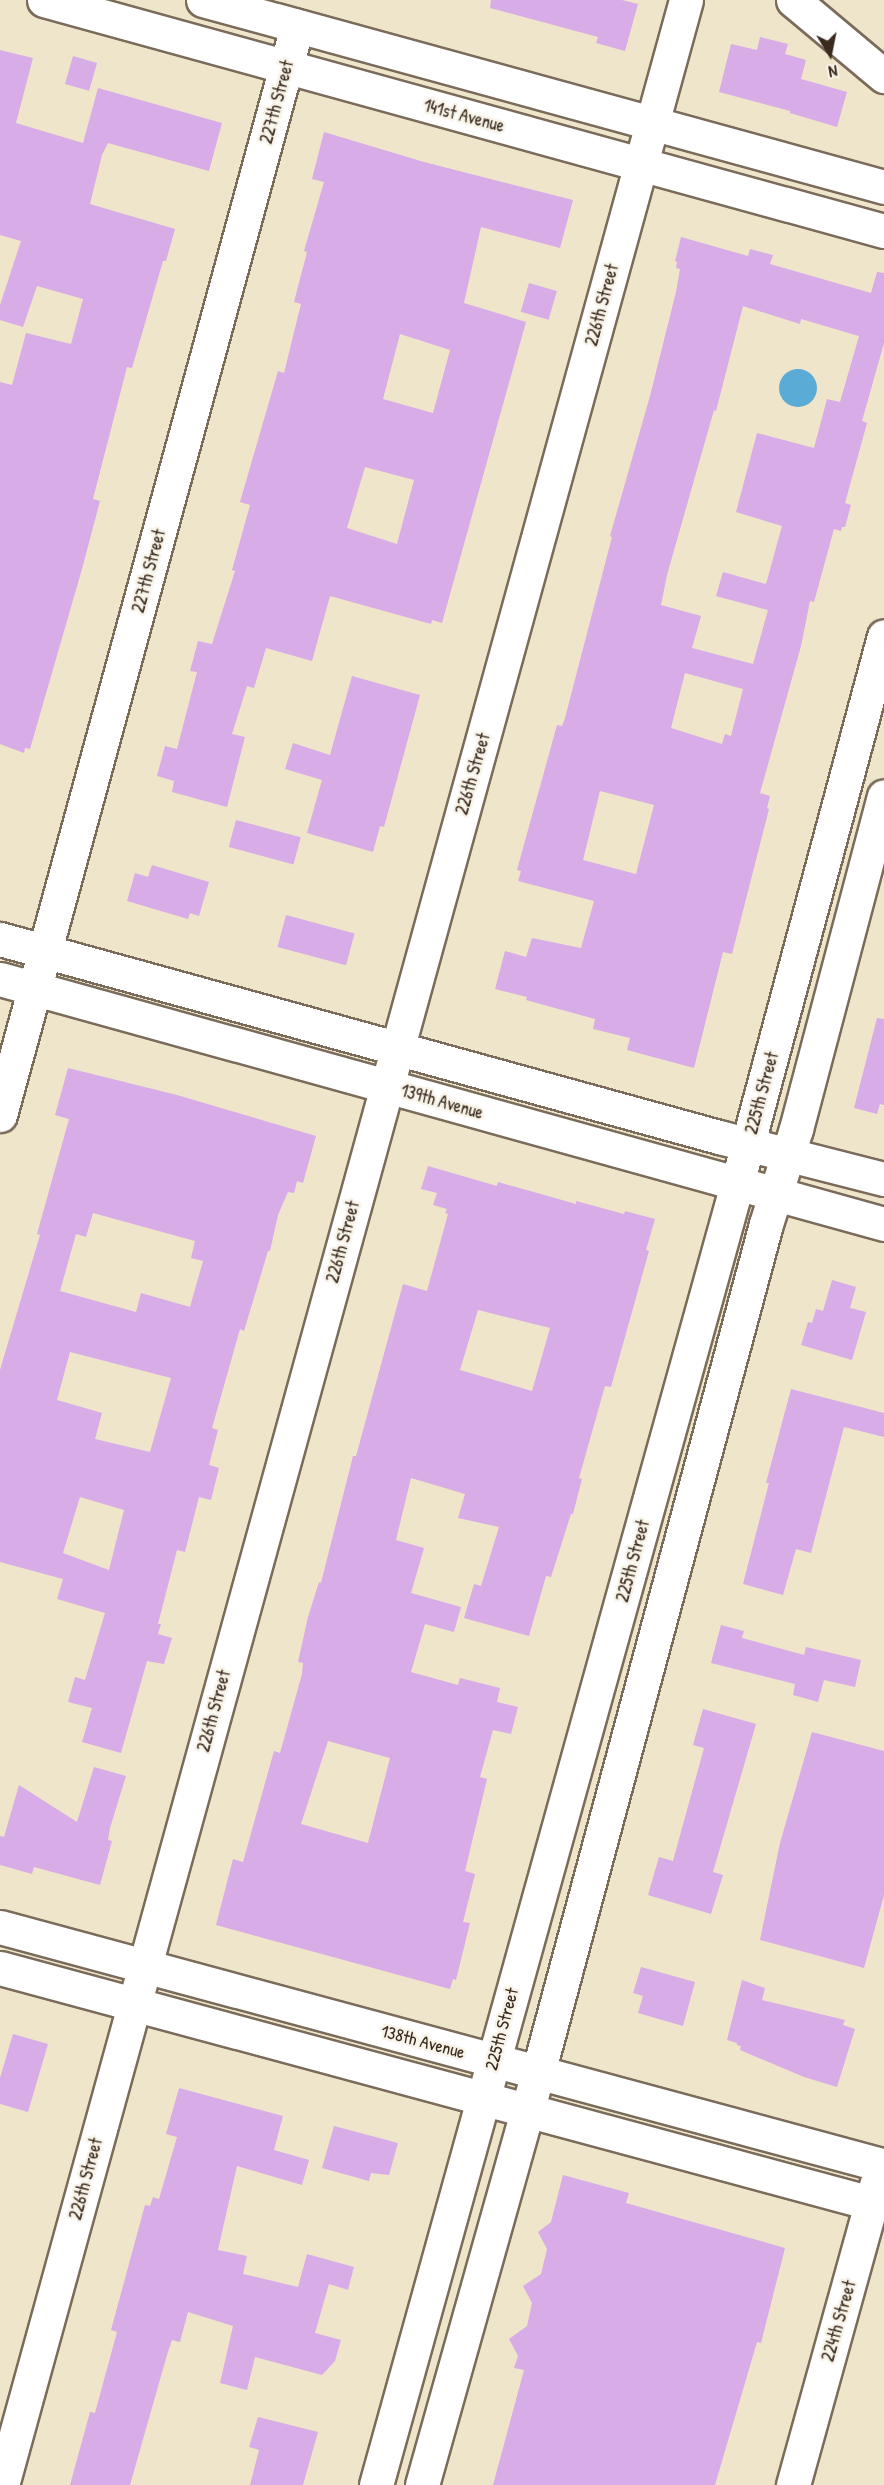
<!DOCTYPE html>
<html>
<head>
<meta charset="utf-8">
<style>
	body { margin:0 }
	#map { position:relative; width:884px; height:2485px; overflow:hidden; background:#efe5ca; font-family:"Patrick Hand",sans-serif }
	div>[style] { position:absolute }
	.water>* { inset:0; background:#5aabd5 }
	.round { border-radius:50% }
	.building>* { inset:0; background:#d7ace7; transform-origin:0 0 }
	.roads { filter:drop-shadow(2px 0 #7a6b5a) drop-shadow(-2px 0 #7a6b5a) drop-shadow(0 2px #7a6b5a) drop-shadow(0 -2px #7a6b5a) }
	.minor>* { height:33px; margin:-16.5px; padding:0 16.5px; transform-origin:16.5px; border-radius:16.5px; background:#fff }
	span { translate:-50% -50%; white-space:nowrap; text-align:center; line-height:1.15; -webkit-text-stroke:5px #f7f3e8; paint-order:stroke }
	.street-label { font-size:18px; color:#3b2a1e }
	.north { position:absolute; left:800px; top:24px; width:60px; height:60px; -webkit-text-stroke:4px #f7f3e8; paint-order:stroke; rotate:170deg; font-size:16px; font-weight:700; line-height:24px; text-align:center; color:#3b2a1e }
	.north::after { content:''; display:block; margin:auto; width:21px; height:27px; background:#3b2a1e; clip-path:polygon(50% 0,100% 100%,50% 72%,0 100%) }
</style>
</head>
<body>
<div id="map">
	<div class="water">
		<i class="round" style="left:779px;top:369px;width:38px;height:38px"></i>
	</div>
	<div class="building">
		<i style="clip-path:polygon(491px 0,622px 0,638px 4px,625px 51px,596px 43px,598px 37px,490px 8px)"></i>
		<i style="clip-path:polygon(760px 37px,788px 44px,785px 54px,806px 60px,801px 79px,847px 92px,837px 127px,790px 113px,790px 111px,719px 92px,731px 44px,757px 50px)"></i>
		<i style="clip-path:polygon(0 50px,33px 58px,16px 123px,83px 143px,98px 88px,222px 123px,209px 171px,108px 143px,102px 155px,90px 204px,175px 229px,166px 261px,163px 261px,132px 368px,127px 367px,93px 499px,100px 501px,82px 569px,30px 749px,25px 748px,24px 753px,0 744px,0 382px,12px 385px,26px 333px,71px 344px,83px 299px,37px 286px,23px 327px,0 320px,0 305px,21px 241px,0 235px)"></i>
		<i style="left:73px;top:56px;width:25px;height:29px;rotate:16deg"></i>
		<i style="clip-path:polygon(evenodd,324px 132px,424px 162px,573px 200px,560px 248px,481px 227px,464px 303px,526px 322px,442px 623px,432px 620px,431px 624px,330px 596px,312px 661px,266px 648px,254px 688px,247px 686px,232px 734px,245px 737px,227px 807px,172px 792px,174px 781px,157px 776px,165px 746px,177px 749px,197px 672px,190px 671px,198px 641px,212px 644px,235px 571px,232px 570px,250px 505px,240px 502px,278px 371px,284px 373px,301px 304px,294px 302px,307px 252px,304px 251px,324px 182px,312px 179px,324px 132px,400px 334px,450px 350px,433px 413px,383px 399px,400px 334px,324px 132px,365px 467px,414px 480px,397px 544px,347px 528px,365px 467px)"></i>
		<i style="clip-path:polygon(evenodd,681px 237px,748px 256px,750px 249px,773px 255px,770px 264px,871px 293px,877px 272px,884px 273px,884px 343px,862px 421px,867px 423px,845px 503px,851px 505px,845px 527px,842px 527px,841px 531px,834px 529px,814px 602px,810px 601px,801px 646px,760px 793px,770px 796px,767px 808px,769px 809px,732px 954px,723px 952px,694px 1068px,627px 1050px,630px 1038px,593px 1029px,595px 1019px,526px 1000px,527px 997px,495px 989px,505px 951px,526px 957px,532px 938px,581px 948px,594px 901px,518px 881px,521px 871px,517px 870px,557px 725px,562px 726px,565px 718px,612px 537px,610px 536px,650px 396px,676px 292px,680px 269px,676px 268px,677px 262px,675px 261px,681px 237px,743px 306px,800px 324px,801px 319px,859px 336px,840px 402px,827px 399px,814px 448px,757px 433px,736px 512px,782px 526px,766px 584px,723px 572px,716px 596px,768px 610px,753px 664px,692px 648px,701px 616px,661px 605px,667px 575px,714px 410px,716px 411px,743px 306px,681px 237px,685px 673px,743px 689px,731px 736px,725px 734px,722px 744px,671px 728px,685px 673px,681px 237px,600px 791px,654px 805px,636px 874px,583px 860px,600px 791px)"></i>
		<i style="left:529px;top:283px;width:29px;height:30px;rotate:16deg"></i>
		<i style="clip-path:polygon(352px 676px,420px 695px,384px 827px,380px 826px,373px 852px,307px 833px,322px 780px,285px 769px,293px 743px,330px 755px)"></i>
		<i style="left:236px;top:820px;width:67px;height:28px;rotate:15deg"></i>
		<i style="clip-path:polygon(152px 865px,209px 882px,199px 916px,190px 913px,188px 919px,127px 901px,135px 873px,148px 877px)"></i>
		<i style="left:286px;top:915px;width:71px;height:33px;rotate:15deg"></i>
		<i style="clip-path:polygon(877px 1018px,884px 1019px,884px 1105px,880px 1104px,877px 1114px,854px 1108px)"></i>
		<i style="clip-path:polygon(evenodd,68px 1068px,177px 1095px,316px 1136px,303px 1183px,297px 1181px,294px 1193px,288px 1192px,278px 1215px,270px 1251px,268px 1251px,244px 1331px,240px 1329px,212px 1428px,218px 1430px,209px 1465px,219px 1468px,211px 1500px,199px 1497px,185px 1552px,177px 1550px,158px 1624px,161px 1624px,158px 1634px,172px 1638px,164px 1664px,147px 1661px,121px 1753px,82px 1742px,92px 1708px,68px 1702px,75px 1677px,85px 1680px,105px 1613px,57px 1599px,63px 1579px,0 1562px,0 1370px,40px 1235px,37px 1234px,69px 1119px,55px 1115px,68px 1068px,93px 1213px,195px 1241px,191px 1258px,203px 1261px,190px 1307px,141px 1293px,136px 1312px,60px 1291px,76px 1234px,86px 1237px,93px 1213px,68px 1068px,70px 1352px,171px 1378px,150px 1452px,95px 1439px,102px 1413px,57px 1400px,70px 1352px,68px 1068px,80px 1497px,124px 1510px,109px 1570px,63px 1553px,80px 1497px)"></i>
		<i style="clip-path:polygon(evenodd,428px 1166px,497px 1186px,498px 1182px,576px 1204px,576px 1201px,624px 1214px,625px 1211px,655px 1219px,646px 1250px,649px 1251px,611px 1387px,605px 1386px,579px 1478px,582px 1479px,573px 1514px,571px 1514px,551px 1577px,546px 1576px,529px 1636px,464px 1618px,474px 1584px,481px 1586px,499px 1527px,458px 1518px,465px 1494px,411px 1478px,396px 1540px,424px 1548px,411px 1593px,461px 1607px,454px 1632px,425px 1624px,411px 1672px,458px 1685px,460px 1678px,500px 1688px,497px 1702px,518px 1707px,511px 1734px,493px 1730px,480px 1777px,487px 1779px,465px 1871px,475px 1874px,463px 1922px,470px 1923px,456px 1980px,453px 1979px,450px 1989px,216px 1925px,233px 1859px,243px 1862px,274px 1751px,280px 1753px,302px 1674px,303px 1663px,298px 1662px,308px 1617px,319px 1582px,321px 1583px,353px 1456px,356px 1456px,403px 1284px,427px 1291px,448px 1214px,445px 1213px,447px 1209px,433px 1205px,437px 1193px,421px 1189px,428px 1166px,478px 1310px,550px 1328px,532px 1391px,460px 1370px,478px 1310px,428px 1166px,328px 1741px,390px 1758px,368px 1843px,301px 1824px,328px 1741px)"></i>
		<i style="clip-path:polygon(832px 1280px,856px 1287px,850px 1308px,866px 1312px,852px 1360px,801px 1345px,808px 1322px,812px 1323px,816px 1309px,823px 1311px)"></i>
		<i style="clip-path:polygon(791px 1389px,884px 1413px,884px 1437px,844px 1427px,811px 1553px,796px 1549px,783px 1595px,743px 1584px,769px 1483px,766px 1483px)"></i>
		<i style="clip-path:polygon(721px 1625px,744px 1631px,742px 1638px,804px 1655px,806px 1647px,861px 1660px,855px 1687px,824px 1680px,818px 1702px,793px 1695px,795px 1684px,711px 1663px)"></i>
		<i style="clip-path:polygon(703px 1709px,756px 1724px,713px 1872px,723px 1875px,711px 1914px,648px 1895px,659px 1857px,673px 1861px,704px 1748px,693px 1745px)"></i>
		<i style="clip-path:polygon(812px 1732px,884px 1751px,884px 1895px,864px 1968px,760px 1940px,780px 1843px)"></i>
		<i style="clip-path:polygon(94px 1767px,126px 1776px,110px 1828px,108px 1840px,112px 1841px,100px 1885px,34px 1867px,32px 1874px,0 1865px,0 1836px,4px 1837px,19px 1785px,77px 1822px)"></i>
		<i style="clip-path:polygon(641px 1967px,695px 1982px,683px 2026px,638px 2013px,643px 1996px,633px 1993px)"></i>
		<i style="clip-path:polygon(742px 1980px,765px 1988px,762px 2000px,845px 2020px,843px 2025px,855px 2029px,837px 2087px,804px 2077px,740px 2050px,741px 2046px,737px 2045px,737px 2043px,727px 2040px)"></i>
		<i style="clip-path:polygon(13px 2034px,48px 2044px,28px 2112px,0 2104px,0 2078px)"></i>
		<i style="clip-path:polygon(179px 2088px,283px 2116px,274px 2150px,309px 2160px,302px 2185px,237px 2166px,218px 2250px,247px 2256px,243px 2274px,298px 2287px,307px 2254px,354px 2267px,348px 2290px,329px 2284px,315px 2333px,341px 2340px,335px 2361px,322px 2375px,255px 2357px,247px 2390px,220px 2383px,233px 2326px,188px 2312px,180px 2342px,172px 2340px,167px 2355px,130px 2485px,70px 2485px,90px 2412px,95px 2413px,117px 2332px,111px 2330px,145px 2205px,150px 2206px,153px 2197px,159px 2199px,177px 2137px,166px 2134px)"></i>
		<i style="clip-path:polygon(334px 2126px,398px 2143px,389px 2175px,371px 2173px,369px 2181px,322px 2168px)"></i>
		<i style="clip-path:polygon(563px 2175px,629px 2193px,626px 2203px,785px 2248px,761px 2343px,757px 2342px,715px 2485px,493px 2485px,524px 2370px,514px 2368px,518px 2356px,509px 2339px,527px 2326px,532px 2303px,523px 2286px,541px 2274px,547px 2249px,538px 2232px,551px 2222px)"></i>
		<i style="clip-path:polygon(258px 2417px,318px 2432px,303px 2485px,250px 2485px,259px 2450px,249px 2447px)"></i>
	</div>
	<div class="roads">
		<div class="minor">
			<i style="left:44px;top:0;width:871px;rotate:15.38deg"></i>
			<i style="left:203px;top:0;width:706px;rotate:15.35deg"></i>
			<i style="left:793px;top:0;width:119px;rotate:39.9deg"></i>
			<i style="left:0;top:939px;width:746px;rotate:15.4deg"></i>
			<i style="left:719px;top:1137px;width:170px;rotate:14.3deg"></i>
			<i style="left:0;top:979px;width:917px;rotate:15.49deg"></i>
			<i style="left:0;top:1115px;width:1129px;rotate:-74.74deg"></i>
			<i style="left:0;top:1927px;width:914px;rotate:15.1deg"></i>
			<i style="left:0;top:1968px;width:902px;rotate:15.1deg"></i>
			<i style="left:2px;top:2485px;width:2577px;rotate:-74.61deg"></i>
			<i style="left:376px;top:2485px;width:1350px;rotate:-74.49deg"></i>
			<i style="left:737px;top:1184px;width:567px;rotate:-74.98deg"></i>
			<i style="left:422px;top:2485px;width:428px;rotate:-74.3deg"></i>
			<i style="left:538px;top:2073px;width:879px;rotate:-74.97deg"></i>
			<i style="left:766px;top:1224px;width:100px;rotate:-72.5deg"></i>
			<i style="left:796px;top:1129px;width:344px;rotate:-75.2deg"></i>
			<i style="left:793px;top:2485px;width:313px;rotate:-74.5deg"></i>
		</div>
	</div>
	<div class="street-label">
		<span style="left:277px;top:102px;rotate:-75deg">227th Street</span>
		<span style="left:464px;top:116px;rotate:15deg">141st Avenue</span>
		<span style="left:602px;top:305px;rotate:-75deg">226th Street</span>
		<span style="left:149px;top:571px;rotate:-75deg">227th Street</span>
		<span style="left:473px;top:774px;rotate:-74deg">226th Street</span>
		<span style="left:762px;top:1093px;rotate:-75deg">225th Street</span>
		<span style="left:442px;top:1102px;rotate:16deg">139th Avenue</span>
		<span style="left:343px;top:1242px;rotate:-75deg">226th Street</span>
		<span style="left:633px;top:1561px;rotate:-75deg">225th Street</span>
		<span style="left:214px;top:1711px;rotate:-75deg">226th Street</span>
		<span style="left:502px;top:2029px;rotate:-75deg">225th Street</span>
		<span style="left:423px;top:2042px;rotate:15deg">138th Avenue</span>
		<span style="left:86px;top:2179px;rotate:-75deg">226th Street</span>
		<span style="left:839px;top:2321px;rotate:-74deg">224th Street</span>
	</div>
	<div class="north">N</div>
</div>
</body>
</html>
